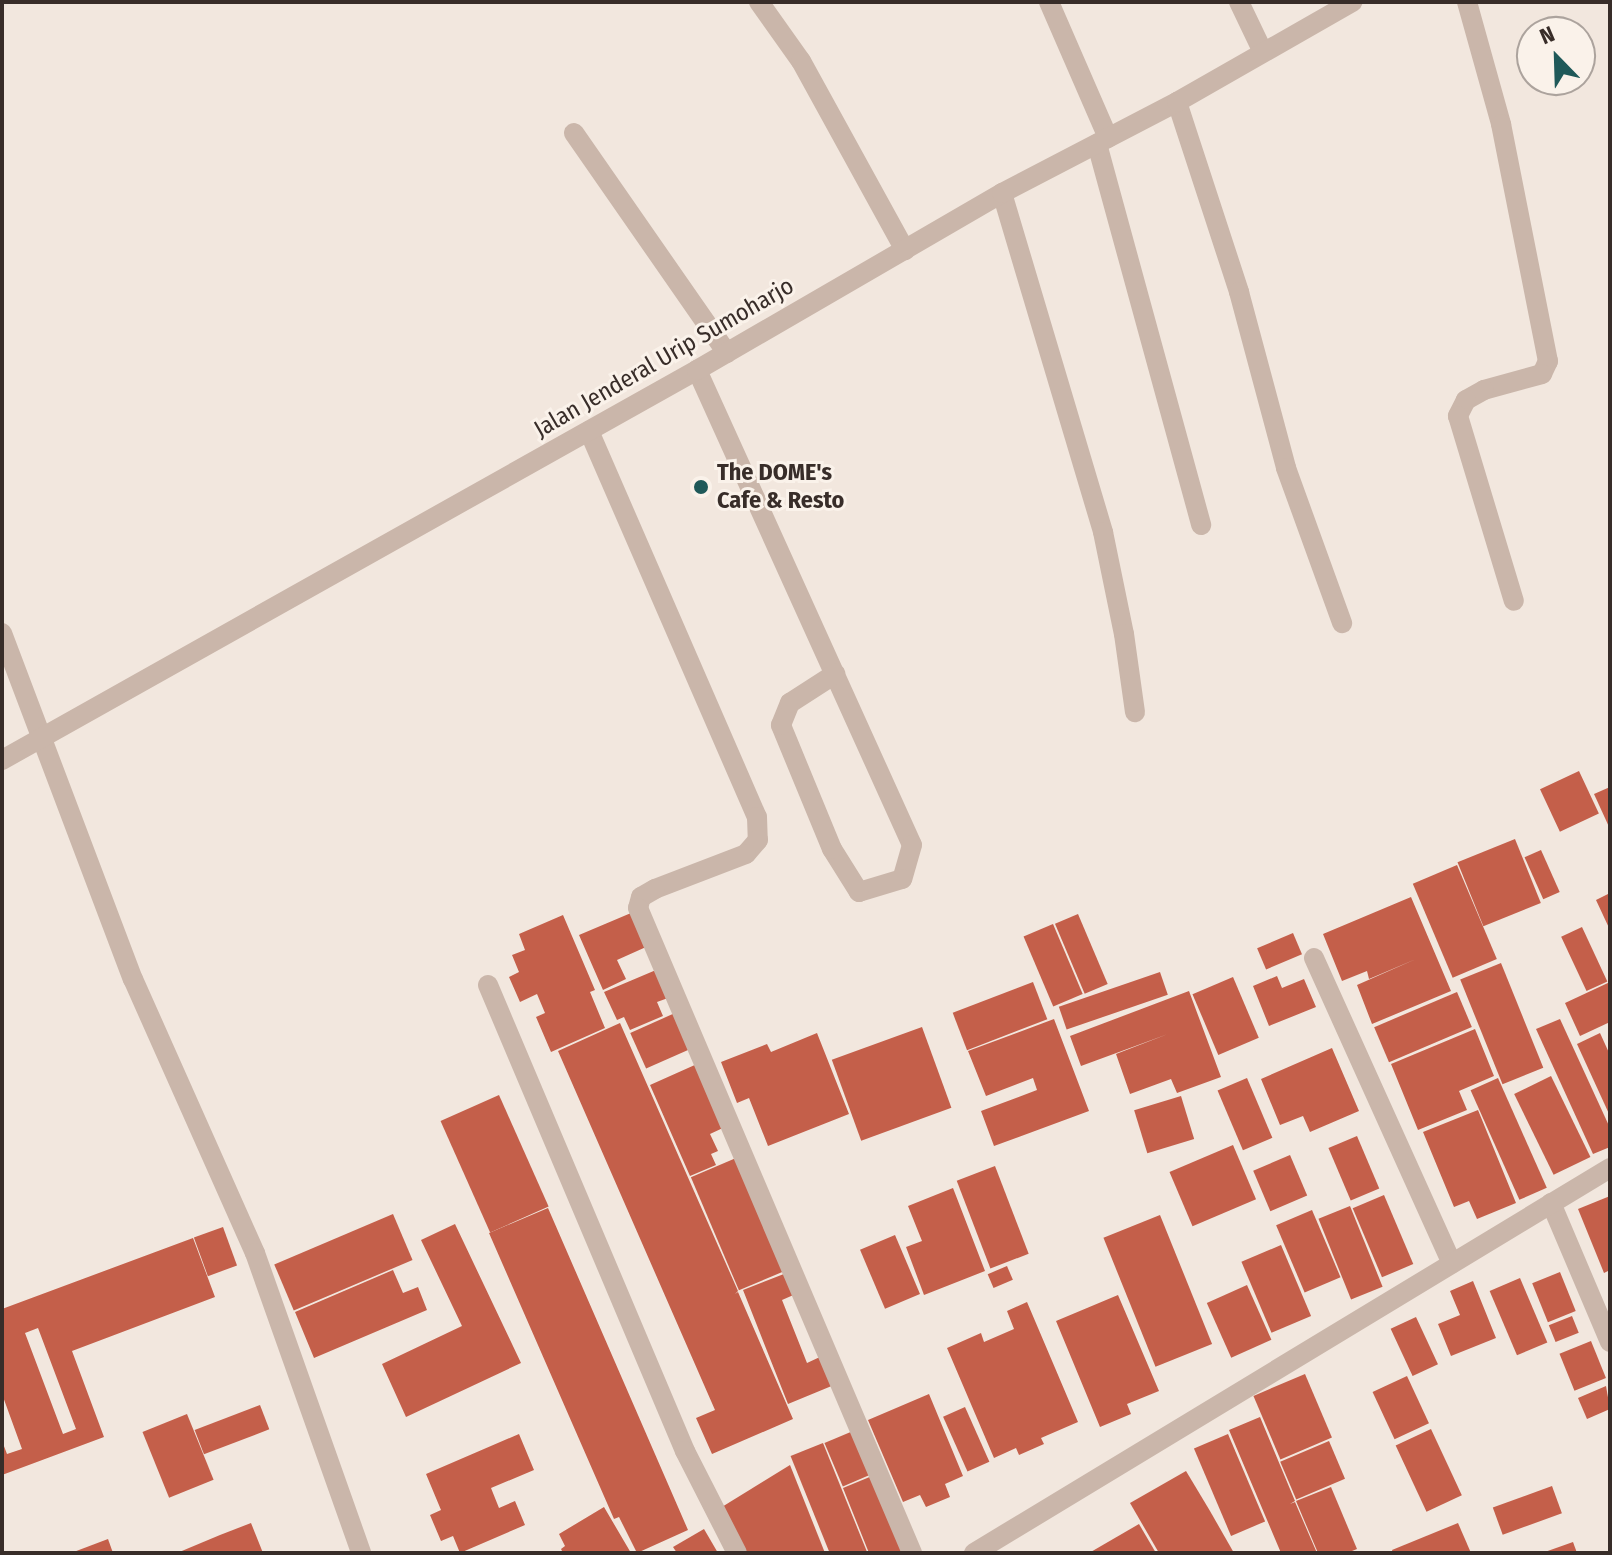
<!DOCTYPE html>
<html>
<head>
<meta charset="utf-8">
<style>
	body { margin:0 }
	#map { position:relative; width:1612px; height:1555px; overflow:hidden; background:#f2e7de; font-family:"Fira Sans Condensed",sans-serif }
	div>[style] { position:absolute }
	.building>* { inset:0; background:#c45f4a; transform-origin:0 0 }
	.minor>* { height:20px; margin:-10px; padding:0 10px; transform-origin:10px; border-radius:10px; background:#cab6aa }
	.dots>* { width:22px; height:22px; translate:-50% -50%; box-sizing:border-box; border:4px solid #faf2ea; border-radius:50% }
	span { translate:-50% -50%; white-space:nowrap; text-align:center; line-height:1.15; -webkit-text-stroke:6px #faf2ea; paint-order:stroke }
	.street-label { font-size:24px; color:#382d29 }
	.poi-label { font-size:24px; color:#382d29; font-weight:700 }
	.left { translate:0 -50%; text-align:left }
	.frame { position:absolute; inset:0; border:4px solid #382d29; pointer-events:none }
	.north { position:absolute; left:1516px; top:16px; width:80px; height:80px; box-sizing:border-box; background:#faf2ea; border:2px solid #aca39d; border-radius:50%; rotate:337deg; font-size:22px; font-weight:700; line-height:32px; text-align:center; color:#382d29 }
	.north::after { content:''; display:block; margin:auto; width:28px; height:36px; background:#1f5959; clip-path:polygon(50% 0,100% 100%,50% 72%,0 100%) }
</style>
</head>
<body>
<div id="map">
	<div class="building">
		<i style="left:1579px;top:771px;width:47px;height:43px;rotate:65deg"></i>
		<i style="clip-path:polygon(1610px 787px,1610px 829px,1594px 794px)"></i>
		<i style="left:1515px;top:839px;width:69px;height:62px;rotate:68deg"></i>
		<i style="left:1541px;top:850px;width:46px;height:18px;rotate:66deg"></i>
		<i style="left:1457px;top:865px;width:102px;height:48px;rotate:67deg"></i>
		<i style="clip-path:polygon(1610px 893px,1610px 930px,1596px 900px)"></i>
		<i style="clip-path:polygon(1411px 897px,1451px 991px,1372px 1024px,1357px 985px,1416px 959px,1369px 979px,1367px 971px,1342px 981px,1323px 934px)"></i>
		<i style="clip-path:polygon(631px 913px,646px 947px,617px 960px,626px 979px,603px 990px,579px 935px)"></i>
		<i style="left:1078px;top:914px;width:76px;height:25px;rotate:67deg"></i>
		<i style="clip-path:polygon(563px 915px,595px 990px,590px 992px,605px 1028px,551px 1052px,536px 1017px,545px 1013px,537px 994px,520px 1002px,509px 977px,519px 972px,512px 955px,525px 950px,519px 934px)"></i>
		<i style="left:1053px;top:924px;width:76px;height:32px;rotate:67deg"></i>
		<i style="left:1582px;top:927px;width:60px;height:23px;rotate:65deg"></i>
		<i style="left:1293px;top:933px;width:23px;height:39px;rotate:67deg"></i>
		<i style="left:1501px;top:963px;width:113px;height:44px;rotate:68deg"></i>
		<i style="clip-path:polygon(656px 970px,668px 998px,657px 1002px,663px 1016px,630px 1030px,624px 1017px,617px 1020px,604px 992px)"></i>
		<i style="left:1160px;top:972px;width:24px;height:107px;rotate:71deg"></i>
		<i style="clip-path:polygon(1277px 976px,1282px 988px,1304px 979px,1316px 1007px,1269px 1026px,1253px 986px)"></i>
		<i style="left:1233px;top:977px;width:66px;height:44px;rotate:67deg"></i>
		<i style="left:1033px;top:982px;width:40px;height:86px;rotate:69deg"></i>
		<i style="clip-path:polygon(1610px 982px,1610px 1022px,1580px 1036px,1565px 1003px)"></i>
		<i style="clip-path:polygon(1189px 991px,1221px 1077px,1177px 1093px,1171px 1079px,1130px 1094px,1116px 1054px,1168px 1034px,1081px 1066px,1070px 1036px)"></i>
		<i style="left:1457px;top:992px;width:38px;height:90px;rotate:67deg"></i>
		<i style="left:675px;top:1013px;width:39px;height:49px;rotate:66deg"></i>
		<i style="clip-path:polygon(1054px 1019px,1089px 1111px,994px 1146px,981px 1111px,1037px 1090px,1033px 1078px,986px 1096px,968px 1051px)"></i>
		<i style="clip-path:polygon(1560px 1019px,1610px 1128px,1610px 1147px,1593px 1154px,1536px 1029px)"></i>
		<i style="clip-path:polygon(620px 1023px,738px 1291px,735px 1294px,738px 1292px,793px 1419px,712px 1454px,696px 1418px,715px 1410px,558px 1051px)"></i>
		<i style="left:922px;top:1027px;width:86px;height:96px;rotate:70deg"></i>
		<i style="clip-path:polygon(1475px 1029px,1494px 1076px,1459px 1091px,1467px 1110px,1418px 1130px,1391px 1064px)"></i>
		<i style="clip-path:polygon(817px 1033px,849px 1114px,768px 1146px,749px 1098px,737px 1103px,721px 1062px,767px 1044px,771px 1052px)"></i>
		<i style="clip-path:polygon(1600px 1033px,1610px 1055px,1610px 1116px,1577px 1044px)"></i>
		<i style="clip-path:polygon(1332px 1048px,1359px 1111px,1310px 1132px,1303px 1116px,1280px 1125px,1261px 1079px)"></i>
		<i style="clip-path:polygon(697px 1064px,725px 1127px,710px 1134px,718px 1151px,711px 1154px,716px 1165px,690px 1176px,650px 1085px)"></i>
		<i style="left:1551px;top:1076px;width:90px;height:41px;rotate:64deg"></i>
		<i style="left:1247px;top:1078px;width:65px;height:32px;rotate:67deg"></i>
		<i style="left:1498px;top:1078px;width:120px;height:30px;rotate:66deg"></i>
		<i style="left:499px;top:1095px;width:122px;height:64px;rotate:66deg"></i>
		<i style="left:1181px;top:1096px;width:45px;height:49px;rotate:73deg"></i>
		<i style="clip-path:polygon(1478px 1110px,1516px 1203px,1477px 1219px,1469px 1201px,1454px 1207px,1423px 1132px)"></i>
		<i style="left:1357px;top:1136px;width:57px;height:31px;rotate:67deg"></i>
		<i style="left:1233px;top:1145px;width:59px;height:69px;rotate:67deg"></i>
		<i style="left:1290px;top:1155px;width:44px;height:40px;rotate:67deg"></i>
		<i style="left:736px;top:1158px;width:123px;height:49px;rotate:67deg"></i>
		<i style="left:995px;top:1166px;width:94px;height:41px;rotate:69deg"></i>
		<i style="clip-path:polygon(953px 1188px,985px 1271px,924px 1295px,906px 1247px,922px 1241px,908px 1206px)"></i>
		<i style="left:1384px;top:1195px;width:75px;height:34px;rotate:67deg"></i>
		<i style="clip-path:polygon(1610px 1196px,1610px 1270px,1604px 1273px,1578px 1209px)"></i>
		<i style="left:1350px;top:1206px;width:87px;height:34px;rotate:68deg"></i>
		<i style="clip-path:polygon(548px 1208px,688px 1530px,637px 1553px,619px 1517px,614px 1519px,489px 1233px)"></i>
		<i style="left:1312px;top:1210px;width:73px;height:39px;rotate:67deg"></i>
		<i style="left:393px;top:1214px;width:50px;height:129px;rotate:67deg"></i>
		<i style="left:1160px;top:1215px;width:139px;height:61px;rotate:68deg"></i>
		<i style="clip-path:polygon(455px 1224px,521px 1363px,406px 1417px,382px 1364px,462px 1326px,421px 1240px)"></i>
		<i style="left:223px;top:1227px;width:41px;height:31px;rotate:70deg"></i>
		<i style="left:895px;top:1235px;width:64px;height:38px;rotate:67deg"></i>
		<i style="clip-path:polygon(evenodd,193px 1238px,215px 1297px,72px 1351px,104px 1437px,2px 1475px,2px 1441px,7px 1454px,22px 1449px,2px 1394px,2px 1309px,193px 1238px,38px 1328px,76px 1429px,63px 1434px,25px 1333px,38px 1328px)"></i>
		<i style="left:1281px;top:1245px;width:77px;height:43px;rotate:67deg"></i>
		<i style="left:1007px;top:1266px;width:15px;height:21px;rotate:67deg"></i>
		<i style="clip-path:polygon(393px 1270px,403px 1293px,418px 1287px,427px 1310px,314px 1358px,295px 1312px)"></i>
		<i style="clip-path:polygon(789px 1272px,798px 1293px,782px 1300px,807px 1363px,822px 1356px,834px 1385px,788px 1404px,743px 1290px)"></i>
		<i style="left:1560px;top:1272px;width:42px;height:30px;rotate:68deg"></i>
		<i style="left:1520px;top:1278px;width:70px;height:33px;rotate:67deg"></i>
		<i style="clip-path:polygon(1473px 1281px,1496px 1338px,1451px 1356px,1438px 1324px,1460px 1315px,1450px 1291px)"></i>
		<i style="left:1247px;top:1285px;width:60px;height:44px;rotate:66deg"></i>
		<i style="clip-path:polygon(1118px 1295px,1159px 1391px,1127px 1404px,1131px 1414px,1100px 1427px,1056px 1321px)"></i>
		<i style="clip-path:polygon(1027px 1302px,1078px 1422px,1041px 1438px,1044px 1444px,1019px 1455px,1016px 1448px,994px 1458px,947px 1348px,981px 1333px,984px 1342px,1014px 1329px,1007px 1311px)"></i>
		<i style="left:1572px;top:1316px;width:18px;height:25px;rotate:68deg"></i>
		<i style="left:1416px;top:1317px;width:52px;height:28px;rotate:65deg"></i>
		<i style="left:1591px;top:1341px;width:40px;height:34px;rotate:68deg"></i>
		<i style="left:1305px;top:1374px;width:69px;height:56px;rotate:67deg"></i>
		<i style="left:1407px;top:1376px;width:52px;height:38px;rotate:65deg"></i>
		<i style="clip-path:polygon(1606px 1386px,1610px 1409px,1587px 1419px,1578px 1398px)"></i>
		<i style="clip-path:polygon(929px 1394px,963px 1476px,945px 1484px,950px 1497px,926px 1507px,920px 1495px,903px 1502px,868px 1420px)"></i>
		<i style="left:260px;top:1405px;width:26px;height:70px;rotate:69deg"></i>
		<i style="left:965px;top:1407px;width:60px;height:24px;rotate:66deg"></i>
		<i style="left:187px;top:1414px;width:71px;height:48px;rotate:68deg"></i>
		<i style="clip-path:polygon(1260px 1417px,1295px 1501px,1290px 1504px,1295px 1502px,1317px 1553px,1281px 1553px,1229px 1430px)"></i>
		<i style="left:1431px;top:1429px;width:73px;height:39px;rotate:65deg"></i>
		<i style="left:853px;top:1431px;width:47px;height:31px;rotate:67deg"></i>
		<i style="clip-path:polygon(519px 1434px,534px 1470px,491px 1488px,499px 1508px,515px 1501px,525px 1525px,460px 1553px,453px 1536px,441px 1541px,430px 1515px,441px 1510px,426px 1474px)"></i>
		<i style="left:1228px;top:1434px;width:95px;height:37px;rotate:67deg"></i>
		<i style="left:1329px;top:1441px;width:41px;height:53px;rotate:67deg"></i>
		<i style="left:823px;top:1443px;width:119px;height:35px;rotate:68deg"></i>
		<i style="clip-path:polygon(790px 1465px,825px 1553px,744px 1553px,717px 1510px)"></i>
		<i style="clip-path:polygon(1186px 1471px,1210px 1511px,1234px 1553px,1159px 1553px,1130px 1503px)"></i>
		<i style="clip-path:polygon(872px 1476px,903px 1552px,901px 1553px,869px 1553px,843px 1488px)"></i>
		<i style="left:1552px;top:1486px;width:29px;height:63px;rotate:70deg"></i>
		<i style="clip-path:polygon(1331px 1487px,1357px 1549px,1347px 1553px,1318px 1553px,1296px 1501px)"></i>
		<i style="clip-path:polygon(604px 1507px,631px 1553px,563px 1553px,561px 1549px,565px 1546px,559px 1534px)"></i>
		<i style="clip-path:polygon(251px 1523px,263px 1553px,177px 1553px,220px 1535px)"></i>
		<i style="clip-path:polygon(1458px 1523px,1471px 1553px,1393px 1553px,1392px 1550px)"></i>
		<i style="clip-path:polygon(1139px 1524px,1156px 1553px,1089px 1553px)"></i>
		<i style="clip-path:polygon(704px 1529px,718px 1553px,677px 1553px,673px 1547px)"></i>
		<i style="clip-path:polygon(108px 1539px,113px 1553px,71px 1553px)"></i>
		<i style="clip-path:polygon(1573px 1542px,1577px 1553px,1542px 1553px)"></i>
	</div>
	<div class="minor">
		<i style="left:759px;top:2px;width:72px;rotate:54.6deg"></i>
		<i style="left:801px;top:61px;width:216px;rotate:61.2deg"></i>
		<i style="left:1049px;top:2px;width:148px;rotate:66.5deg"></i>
		<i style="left:1239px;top:2px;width:55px;rotate:64.4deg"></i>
		<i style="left:1467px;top:2px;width:127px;rotate:74.4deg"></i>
		<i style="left:1501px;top:124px;width:242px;rotate:78.8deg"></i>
		<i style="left:1548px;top:361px;width:14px;rotate:115deg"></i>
		<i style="left:1542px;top:374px;width:60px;rotate:164.6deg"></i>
		<i style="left:1484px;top:390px;width:21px;rotate:151deg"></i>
		<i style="left:1466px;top:400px;width:18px;rotate:117deg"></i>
		<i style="left:1458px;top:416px;width:193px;rotate:73.2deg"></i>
		<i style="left:1177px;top:102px;width:200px;rotate:71.9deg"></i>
		<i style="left:1239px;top:292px;width:182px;rotate:75deg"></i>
		<i style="left:1286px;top:468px;width:165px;rotate:70.1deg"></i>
		<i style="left:574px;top:133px;width:268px;rotate:55.2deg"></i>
		<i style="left:1097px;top:144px;width:395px;rotate:74.7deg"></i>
		<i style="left:1002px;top:193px;width:354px;rotate:73.4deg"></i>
		<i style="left:1103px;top:532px;width:104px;rotate:78.4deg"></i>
		<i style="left:1124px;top:634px;width:79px;rotate:82deg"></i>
		<i style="left:697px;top:370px;width:521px;rotate:65.65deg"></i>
		<i style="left:912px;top:845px;width:35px;rotate:106deg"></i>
		<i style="left:902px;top:879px;width:45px;rotate:163.2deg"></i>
		<i style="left:859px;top:892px;width:51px;rotate:-122.1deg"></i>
		<i style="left:832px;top:849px;width:134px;rotate:-112.4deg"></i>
		<i style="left:781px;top:725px;width:24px;rotate:-68deg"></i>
		<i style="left:790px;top:703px;width:54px;rotate:-32.8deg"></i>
		<i style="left:589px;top:431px;width:421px;rotate:66.5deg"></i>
		<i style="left:757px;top:817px;width:23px;rotate:88deg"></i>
		<i style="left:758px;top:840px;width:18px;rotate:131deg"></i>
		<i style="left:746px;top:854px;width:97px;rotate:159deg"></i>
		<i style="left:655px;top:889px;width:16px;rotate:150deg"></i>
		<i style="left:641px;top:897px;width:11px;rotate:105deg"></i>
		<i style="left:638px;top:908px;width:701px;rotate:66.98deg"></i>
		<i style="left:2px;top:633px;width:370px;rotate:69.3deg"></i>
		<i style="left:133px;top:979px;width:300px;rotate:66deg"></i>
		<i style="left:255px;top:1253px;width:318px;rotate:70.5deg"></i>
		<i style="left:2px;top:760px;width:797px;rotate:-29.3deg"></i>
		<i style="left:697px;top:370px;width:353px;rotate:-30.1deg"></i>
		<i style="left:1002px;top:193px;width:197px;rotate:-27.5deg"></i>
		<i style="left:1177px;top:102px;width:202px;rotate:-29.7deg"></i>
		<i style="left:1314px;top:958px;width:335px;rotate:65.7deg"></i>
		<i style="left:488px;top:985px;width:506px;rotate:67.08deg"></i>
		<i style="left:685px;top:1451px;width:114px;rotate:63deg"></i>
		<i style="left:1551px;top:1203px;width:151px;rotate:67deg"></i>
		<i style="left:974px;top:1553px;width:743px;rotate:-31.19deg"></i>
	</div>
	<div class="dots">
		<i style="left:701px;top:487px;background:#1f5959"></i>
	</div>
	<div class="street-label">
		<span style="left:664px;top:358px;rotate:-30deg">Jalan Jenderal Urip Sumoharjo</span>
	</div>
	<div class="poi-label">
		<span class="left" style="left:717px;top:487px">The DOME's<br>Cafe &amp; Resto</span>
	</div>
	<div class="frame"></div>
	<div class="north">N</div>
</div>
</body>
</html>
